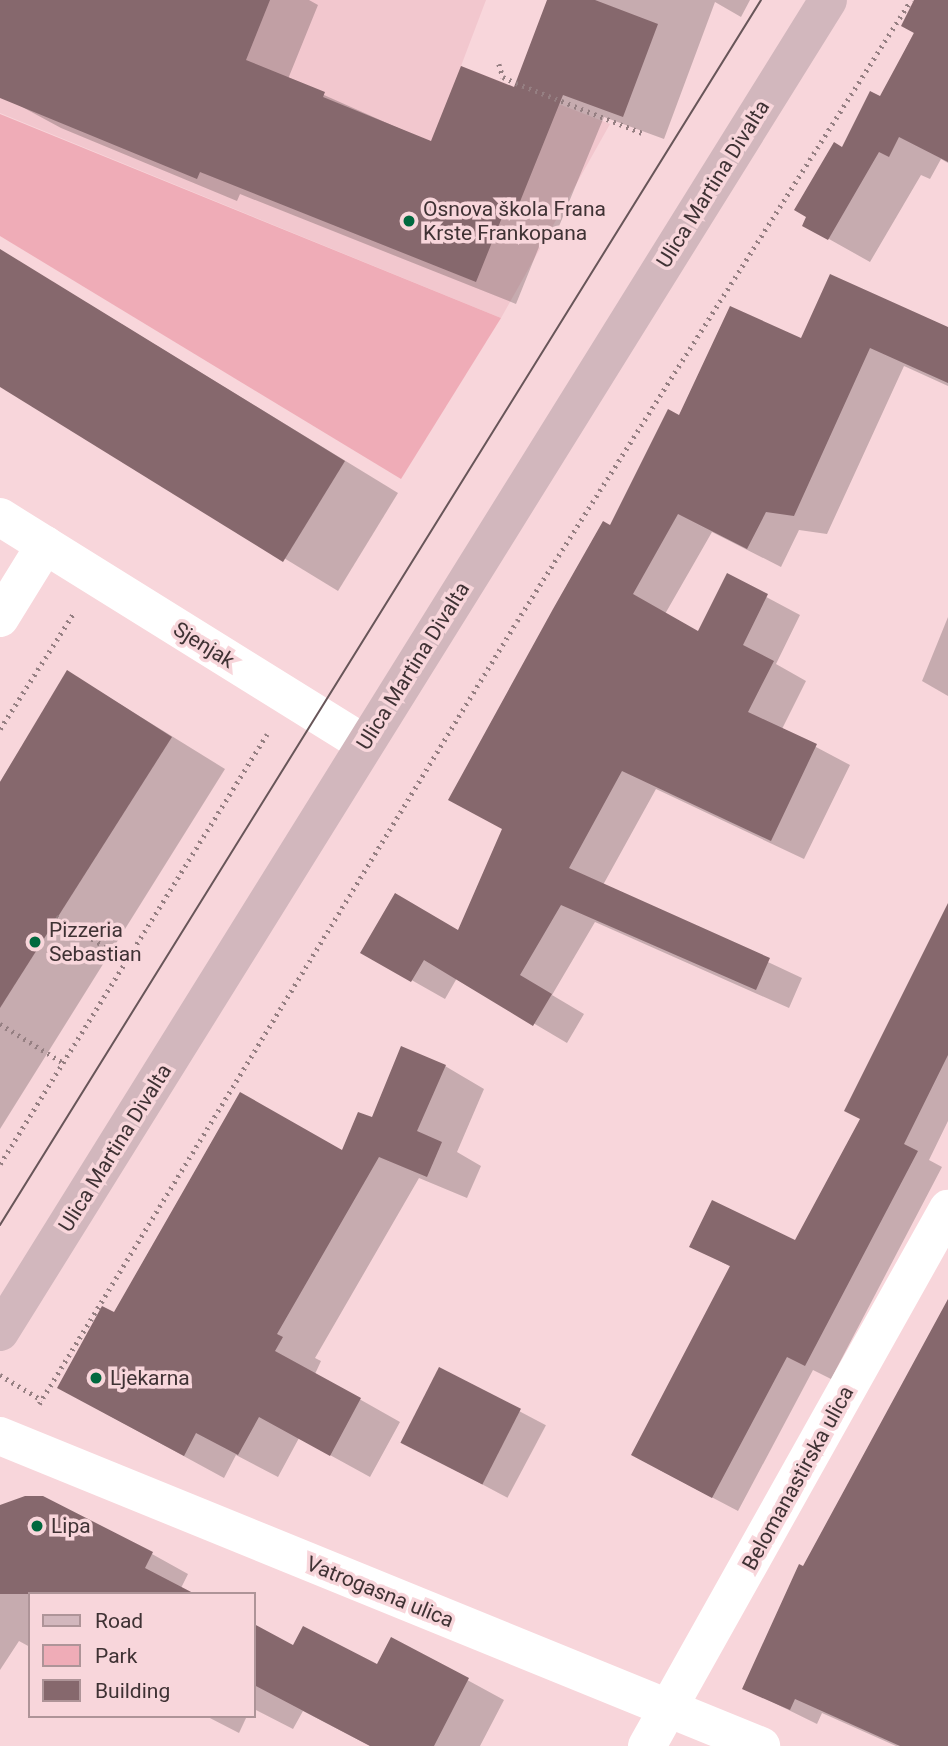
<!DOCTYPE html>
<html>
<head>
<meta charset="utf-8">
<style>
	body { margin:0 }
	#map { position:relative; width:948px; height:1746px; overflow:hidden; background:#f8d6db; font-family:Roboto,sans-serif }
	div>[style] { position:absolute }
	.built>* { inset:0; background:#f2c7ce }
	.green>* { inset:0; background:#efacb7 }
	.shadow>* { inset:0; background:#0003; transform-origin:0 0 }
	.building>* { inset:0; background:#86686d; transform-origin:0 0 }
	.path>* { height:4.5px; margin-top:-2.25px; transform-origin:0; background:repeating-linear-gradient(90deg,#957f82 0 2px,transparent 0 7px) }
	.street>* { height:38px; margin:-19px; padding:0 19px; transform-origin:19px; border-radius:19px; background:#fff }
	.secondary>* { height:38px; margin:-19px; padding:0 19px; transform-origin:19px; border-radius:19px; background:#d2b7bd }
	.tram>* { height:2px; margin:-1px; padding:0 1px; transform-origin:1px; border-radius:1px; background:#685659 }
	.dots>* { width:19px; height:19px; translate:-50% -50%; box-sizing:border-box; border:4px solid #f8d6db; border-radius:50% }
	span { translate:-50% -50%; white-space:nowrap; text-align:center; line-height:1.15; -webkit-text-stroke:7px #f8d6db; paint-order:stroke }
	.street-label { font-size:21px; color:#3f3234 }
	.poi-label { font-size:21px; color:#3f3234 }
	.left { translate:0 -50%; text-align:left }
	.legend { position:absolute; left:28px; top:1592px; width:228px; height:126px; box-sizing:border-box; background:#f8d6db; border:2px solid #ae9498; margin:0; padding:9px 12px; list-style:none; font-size:21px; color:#3f3234 }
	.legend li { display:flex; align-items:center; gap:14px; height:35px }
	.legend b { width:35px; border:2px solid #ae9498 }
</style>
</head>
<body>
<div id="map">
	<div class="built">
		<i style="clip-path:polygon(0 0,486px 0,461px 66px,610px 124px,501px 318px,0 113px)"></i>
	</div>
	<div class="green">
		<i style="clip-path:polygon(0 114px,501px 318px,401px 479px,0 236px)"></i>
	</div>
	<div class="shadow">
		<i style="clip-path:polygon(0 0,309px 0,318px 5px,288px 79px,432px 143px,515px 90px,549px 0,750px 0,741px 17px,715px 2px,664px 139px,604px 117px,555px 236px,545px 232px,516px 304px,240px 194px,237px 201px,61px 128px,0 95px)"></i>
		<i style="clip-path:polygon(930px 0,948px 0,948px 163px,941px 159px,930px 179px,921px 175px,870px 262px,804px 225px,843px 149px,881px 99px)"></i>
		<i style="clip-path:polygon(0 250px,398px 493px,338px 591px,0 385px)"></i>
		<i style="clip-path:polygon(948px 329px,948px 386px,904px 366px,827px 534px,799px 530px,781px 567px,712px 532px,665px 614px,699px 633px,727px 576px,800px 615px,776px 664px,806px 681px,782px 729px,850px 765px,804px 859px,656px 789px,603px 885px,802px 978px,789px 1008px,595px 922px,552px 995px,584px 1014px,567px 1043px,457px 978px,445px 999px,362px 952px,459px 932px,504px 830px,611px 528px,680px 417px,801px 341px)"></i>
		<i style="clip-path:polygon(948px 617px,948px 696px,922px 681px)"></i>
		<i style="clip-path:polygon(68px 672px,225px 769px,0 1129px,0 782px)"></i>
		<i style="clip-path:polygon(948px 926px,948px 1121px,929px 1160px,942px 1167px,831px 1379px,813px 1370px,738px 1511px,658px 1469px,731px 1267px,692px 1246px,796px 1242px,862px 1120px)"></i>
		<i style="clip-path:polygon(445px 1066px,484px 1089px,457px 1152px,481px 1166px,467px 1198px,419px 1178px,315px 1358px,321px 1361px,315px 1374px,400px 1422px,370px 1477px,299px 1438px,278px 1477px,236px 1455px,224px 1478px,99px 1410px,114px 1314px,343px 1153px,372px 1119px)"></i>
		<i style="clip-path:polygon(948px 1303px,948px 1746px,896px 1746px,822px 1713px,817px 1724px,744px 1688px,803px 1568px)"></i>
		<i style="left:440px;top:1369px;width:120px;height:82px;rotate:28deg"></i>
		<i style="clip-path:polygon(0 1513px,152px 1554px,188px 1574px,181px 1588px,30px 1594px,30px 1647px,19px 1641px,0 1670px)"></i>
		<i style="clip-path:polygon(254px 1626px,294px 1647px,378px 1666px,392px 1639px,504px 1700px,480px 1746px,370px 1746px,303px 1711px,293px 1729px,254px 1709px)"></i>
		<i style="clip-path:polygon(206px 1716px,247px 1716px,239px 1733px)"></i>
	</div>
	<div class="building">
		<i style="clip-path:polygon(0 0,270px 0,246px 60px,325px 92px,323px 97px,431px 141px,461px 66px,514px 87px,547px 0,595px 0,658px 24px,623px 117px,563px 95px,515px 214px,505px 210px,476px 282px,200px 172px,197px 179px,0 98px)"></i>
		<i style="clip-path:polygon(914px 0,948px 0,948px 162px,899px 137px,889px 157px,879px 152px,828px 240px,802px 226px,806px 217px,794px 210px,834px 142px,842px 147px,870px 91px,880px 96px,914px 33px,901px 26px)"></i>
		<i style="clip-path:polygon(0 249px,345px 461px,283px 562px,0 387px)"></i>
		<i style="clip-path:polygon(830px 274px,948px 327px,948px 383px,870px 348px,794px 516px,766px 512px,747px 549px,678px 514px,633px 594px,698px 631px,727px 573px,768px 594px,743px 645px,774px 661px,748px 712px,817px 744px,771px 841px,622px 771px,569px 868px,770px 958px,756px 990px,561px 905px,520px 975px,552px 994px,533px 1026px,424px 960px,411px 982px,360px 953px,395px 893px,458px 930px,502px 829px,448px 800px,553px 609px,603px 521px,610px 525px,668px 409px,679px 415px,730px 306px,801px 338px)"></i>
		<i style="clip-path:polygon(67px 670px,172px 737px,0 1008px,0 782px)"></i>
		<i style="clip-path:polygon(948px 903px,948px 1055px,904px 1144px,918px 1151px,805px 1366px,787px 1357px,712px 1498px,631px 1455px,730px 1266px,689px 1247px,712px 1200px,795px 1240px,860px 1119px,844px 1111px)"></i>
		<i style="clip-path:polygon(401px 1046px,446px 1065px,417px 1131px,442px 1142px,427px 1177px,379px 1157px,277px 1334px,283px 1337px,275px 1351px,361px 1398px,330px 1456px,259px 1417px,238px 1455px,196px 1433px,184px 1456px,57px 1388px,102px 1306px,114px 1312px,240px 1092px,342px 1150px,358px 1112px,372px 1117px)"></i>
		<i style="clip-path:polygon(948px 1299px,948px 1746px,900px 1746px,795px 1699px,790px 1710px,742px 1689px,799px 1564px,803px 1566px)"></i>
		<i style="left:439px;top:1367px;width:92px;height:85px;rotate:27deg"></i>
		<i style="clip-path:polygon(25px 1496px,43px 1496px,153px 1552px,145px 1568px,195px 1594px,0 1594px,0 1505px)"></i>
		<i style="clip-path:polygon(254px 1624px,293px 1645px,303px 1626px,377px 1664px,391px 1637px,469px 1678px,434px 1746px,370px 1746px,254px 1685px)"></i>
	</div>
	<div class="path">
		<i style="left:499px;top:64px;width:14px;rotate:73deg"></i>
		<i style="left:503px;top:77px;width:14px;rotate:25deg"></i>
		<i style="left:516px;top:83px;width:139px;rotate:21.6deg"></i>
		<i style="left:0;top:729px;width:136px;rotate:-57.6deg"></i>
		<i style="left:56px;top:917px;width:83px;rotate:31.2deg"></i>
		<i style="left:0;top:1024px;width:73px;rotate:31.5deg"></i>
		<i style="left:0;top:1164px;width:506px;rotate:-58.16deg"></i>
		<i style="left:0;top:1375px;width:49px;rotate:30.8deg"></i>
		<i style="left:39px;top:1404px;width:917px;rotate:-58.6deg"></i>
		<i style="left:517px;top:621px;width:735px;rotate:-57.61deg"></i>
	</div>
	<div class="street">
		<i style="left:0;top:517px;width:429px;rotate:31.9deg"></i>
		<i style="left:0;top:618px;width:86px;rotate:-58.3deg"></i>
		<i style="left:0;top:1436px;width:822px;rotate:22.16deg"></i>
		<i style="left:647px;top:1746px;width:616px;rotate:-60.73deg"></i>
	</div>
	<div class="secondary">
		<i style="left:0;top:1332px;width:1568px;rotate:-58.13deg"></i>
	</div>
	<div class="tram">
		<i style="left:0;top:1225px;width:1442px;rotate:-58.15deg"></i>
	</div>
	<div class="dots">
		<i style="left:409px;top:221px;background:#01693f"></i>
		<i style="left:35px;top:942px;background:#01693f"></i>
		<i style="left:96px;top:1378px;background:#01693f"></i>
		<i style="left:37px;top:1526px;background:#01693f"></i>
	</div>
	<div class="street-label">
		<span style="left:713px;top:184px;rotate:-58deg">Ulica Martina Divalta</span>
		<span style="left:204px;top:645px;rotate:32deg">Sjenjak</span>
		<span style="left:413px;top:666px;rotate:-58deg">Ulica Martina Divalta</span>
		<span style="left:115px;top:1148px;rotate:-58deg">Ulica Martina Divalta</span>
		<span style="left:798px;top:1478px;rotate:-61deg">Belomanastirska ulica</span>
		<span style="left:380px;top:1592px;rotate:22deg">Vatrogasna ulica</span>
	</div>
	<div class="poi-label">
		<span class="left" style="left:423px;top:221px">Osnova škola Frana<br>Krste Frankopana</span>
		<span class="left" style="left:49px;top:942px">Pizzeria<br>Sebastian</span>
		<span class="left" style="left:110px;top:1378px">Ljekarna</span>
		<span class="left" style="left:51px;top:1526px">Lipa</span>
	</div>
	<ul class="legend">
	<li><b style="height:9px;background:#d2b7bd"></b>Road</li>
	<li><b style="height:19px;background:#efacb7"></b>Park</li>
	<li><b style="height:19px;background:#86686d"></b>Building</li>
	</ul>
</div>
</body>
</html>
